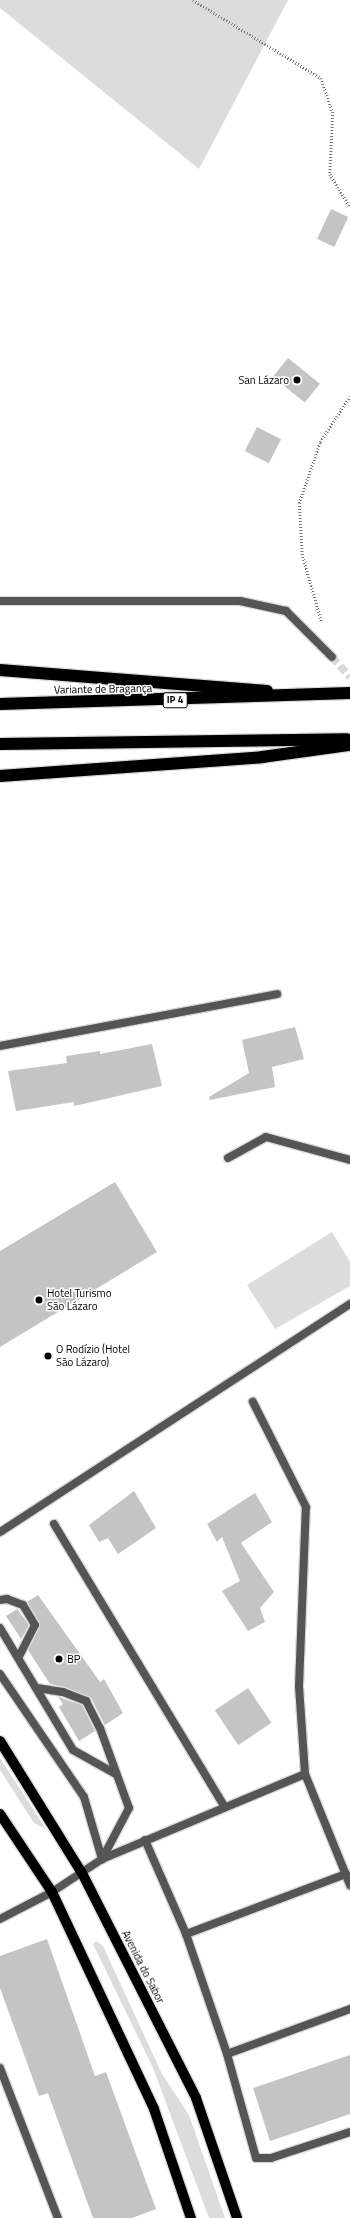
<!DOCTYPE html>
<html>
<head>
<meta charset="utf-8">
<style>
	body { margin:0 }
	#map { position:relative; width:350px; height:2218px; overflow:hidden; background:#fff; font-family:"Titillium Web",sans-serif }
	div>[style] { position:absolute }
	.green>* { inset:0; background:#dcdcdc }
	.building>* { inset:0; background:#c4c4c4; transform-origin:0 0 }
	.street-tunnel>* { height:8px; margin-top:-4px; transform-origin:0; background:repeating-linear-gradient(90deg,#d9d9d9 0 8px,transparent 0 12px) }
	.path>* { height:2.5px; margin-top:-1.25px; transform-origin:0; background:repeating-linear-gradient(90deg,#777 0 1px,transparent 0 3px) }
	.roads { filter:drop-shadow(1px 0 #dbdbdb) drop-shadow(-1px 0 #dbdbdb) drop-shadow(0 1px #dbdbdb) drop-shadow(0 -1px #dbdbdb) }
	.lane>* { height:8px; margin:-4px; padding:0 4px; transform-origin:4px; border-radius:4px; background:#555 }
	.street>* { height:8px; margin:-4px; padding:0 4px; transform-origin:4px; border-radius:4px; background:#555 }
	.primary>* { height:10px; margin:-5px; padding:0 5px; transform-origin:5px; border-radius:5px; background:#000 }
	.highway>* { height:12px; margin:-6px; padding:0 6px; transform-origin:6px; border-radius:6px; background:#000 }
	.dots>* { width:11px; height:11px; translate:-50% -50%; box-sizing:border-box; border:2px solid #fff; border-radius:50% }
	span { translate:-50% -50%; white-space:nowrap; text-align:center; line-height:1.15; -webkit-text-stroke:3px #fff; paint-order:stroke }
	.shield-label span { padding:1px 3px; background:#fff; border:1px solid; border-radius:3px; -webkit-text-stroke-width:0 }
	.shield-label { font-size:10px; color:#000; font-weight:700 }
	.poi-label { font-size:11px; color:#000 }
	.right { translate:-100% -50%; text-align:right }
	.left { translate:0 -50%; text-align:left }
	.street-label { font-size:11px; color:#000 }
</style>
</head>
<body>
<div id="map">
	<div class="green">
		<i style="clip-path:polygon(0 0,288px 0,199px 169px,0 8px)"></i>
		<i style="clip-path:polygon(332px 1232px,350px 1262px,350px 1286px,275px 1329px,247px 1285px)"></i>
		<i style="clip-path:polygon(0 1758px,46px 1829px,34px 1823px,0 1770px)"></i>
		<i style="clip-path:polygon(96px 1941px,103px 1946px,162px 2074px,189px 2115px,225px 2218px,209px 2218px,153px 2068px,93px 1944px)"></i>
	</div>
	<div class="building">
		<i style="left:331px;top:209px;width:19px;height:33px;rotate:25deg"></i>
		<i style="left:288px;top:358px;width:41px;height:24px;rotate:39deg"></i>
		<i style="left:257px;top:427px;width:27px;height:27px;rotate:27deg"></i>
		<i style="clip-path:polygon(295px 1027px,304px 1059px,272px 1067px,275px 1087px,210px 1100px,209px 1097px,249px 1073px,242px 1040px)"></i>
		<i style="clip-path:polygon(152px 1044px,162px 1086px,74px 1106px,74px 1102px,16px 1111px,8px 1071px,67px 1063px,66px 1056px,100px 1051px,100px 1054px)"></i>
		<i style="clip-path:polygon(115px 1182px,157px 1252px,0 1347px,0 1251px)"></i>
		<i style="clip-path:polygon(134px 1491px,156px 1528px,118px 1554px,108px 1538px,99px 1542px,89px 1525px)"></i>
		<i style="clip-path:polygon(255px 1493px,272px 1522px,241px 1543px,274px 1592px,260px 1608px,265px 1622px,248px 1631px,222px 1591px,240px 1581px,222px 1537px,217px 1542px,207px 1524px)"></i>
		<i style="clip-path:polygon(38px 1595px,100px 1682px,104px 1679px,123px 1713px,105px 1725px,91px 1698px,65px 1687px,50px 1684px,28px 1650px,40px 1625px,27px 1602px)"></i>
		<i style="clip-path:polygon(17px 1609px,29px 1625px,21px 1639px,6px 1616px)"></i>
		<i style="left:248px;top:1688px;width:42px;height:40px;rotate:56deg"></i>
		<i style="clip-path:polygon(58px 1697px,82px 1705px,95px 1731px,79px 1741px,59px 1707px,63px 1704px)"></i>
		<i style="clip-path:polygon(47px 1939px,95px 2076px,106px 2072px,156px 2209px,132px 2218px,93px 2218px,48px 2093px,39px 2096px,0 1988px,0 1956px)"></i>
		<i style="clip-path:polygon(350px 2055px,350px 2114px,270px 2141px,253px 2088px)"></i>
	</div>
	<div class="street-tunnel">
		<i style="left:332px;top:657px;width:27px;rotate:48deg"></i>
	</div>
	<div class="path">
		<i style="left:193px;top:0;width:150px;rotate:31.4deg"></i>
		<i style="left:321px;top:78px;width:36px;rotate:71deg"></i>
		<i style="left:333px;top:112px;width:62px;rotate:92.8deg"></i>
		<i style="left:330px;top:174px;width:39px;rotate:59deg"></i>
		<i style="left:321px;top:621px;width:69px;rotate:-106.1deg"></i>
		<i style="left:302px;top:555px;width:52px;rotate:-93.3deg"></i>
		<i style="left:299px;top:503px;width:65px;rotate:-71deg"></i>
		<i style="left:320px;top:442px;width:55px;rotate:-56.9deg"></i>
	</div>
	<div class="roads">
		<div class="lane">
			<i style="left:0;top:1600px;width:7px;rotate:-8deg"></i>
			<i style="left:7px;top:1599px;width:17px;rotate:21deg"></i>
			<i style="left:23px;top:1605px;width:23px;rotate:59deg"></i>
			<i style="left:35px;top:1625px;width:37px;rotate:117deg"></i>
			<i style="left:0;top:1628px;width:142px;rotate:59.1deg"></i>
			<i style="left:73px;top:1750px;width:49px;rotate:29.2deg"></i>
			<i style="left:0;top:1674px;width:149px;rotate:55.7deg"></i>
			<i style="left:84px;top:1797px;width:65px;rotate:73.8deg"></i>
			<i style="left:37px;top:1688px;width:26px;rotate:9deg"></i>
			<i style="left:63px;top:1692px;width:25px;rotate:21deg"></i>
			<i style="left:86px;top:1701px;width:30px;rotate:63deg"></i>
			<i style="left:100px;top:1728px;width:85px;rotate:70.1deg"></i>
			<i style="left:129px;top:1808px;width:58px;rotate:117.9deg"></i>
		</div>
		<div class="street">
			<i style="left:0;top:601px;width:240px"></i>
			<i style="left:240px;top:601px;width:47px;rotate:12.3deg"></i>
			<i style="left:286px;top:611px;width:65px;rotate:45deg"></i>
			<i style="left:0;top:1046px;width:282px;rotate:-10.6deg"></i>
			<i style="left:228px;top:1158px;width:43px;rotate:-28.9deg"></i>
			<i style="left:266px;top:1137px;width:87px;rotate:15.3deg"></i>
			<i style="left:54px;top:1524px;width:331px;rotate:58.9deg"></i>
			<i style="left:0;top:1532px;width:418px;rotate:-33.1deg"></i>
			<i style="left:305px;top:1774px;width:120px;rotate:67.9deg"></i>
			<i style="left:145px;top:1840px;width:103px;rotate:66.4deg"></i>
			<i style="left:186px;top:1934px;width:127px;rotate:71.1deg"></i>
			<i style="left:227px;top:2054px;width:108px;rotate:74.4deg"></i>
			<i style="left:256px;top:2158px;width:15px"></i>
			<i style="left:271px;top:2158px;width:83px;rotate:-18.2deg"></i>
			<i style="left:0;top:1919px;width:59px;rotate:-27.4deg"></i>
			<i style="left:52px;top:1892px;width:60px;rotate:-33.4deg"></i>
			<i style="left:102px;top:1859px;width:220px;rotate:-22.7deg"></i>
			<i style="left:305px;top:1774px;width:88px;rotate:-93.9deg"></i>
			<i style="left:299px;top:1686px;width:179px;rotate:-87.8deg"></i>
			<i style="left:306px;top:1507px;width:118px;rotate:-116.8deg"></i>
			<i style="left:186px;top:1934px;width:171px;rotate:-20.6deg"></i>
			<i style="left:227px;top:2054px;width:131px;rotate:-20.1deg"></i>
			<i style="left:0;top:2068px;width:161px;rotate:68.9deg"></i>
		</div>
		<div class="primary">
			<i style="left:0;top:1741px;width:155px;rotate:58.2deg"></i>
			<i style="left:82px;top:1873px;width:252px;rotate:63.1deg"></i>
			<i style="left:196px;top:2098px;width:127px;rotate:71.1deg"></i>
			<i style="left:0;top:1814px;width:94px;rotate:56.3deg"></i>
			<i style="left:52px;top:1892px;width:240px;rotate:64.8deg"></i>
			<i style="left:154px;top:2109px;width:115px;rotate:71.3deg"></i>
		</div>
		<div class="highway">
			<i style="left:0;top:670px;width:268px;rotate:4.5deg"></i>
			<i style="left:0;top:704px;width:350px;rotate:-1.8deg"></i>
			<i style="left:0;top:744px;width:347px;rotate:-0.8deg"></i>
			<i style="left:0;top:776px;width:263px;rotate:-4.1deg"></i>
			<i style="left:262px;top:757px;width:89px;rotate:-7.8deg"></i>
		</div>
	</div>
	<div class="dots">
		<i style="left:297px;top:380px;background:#000"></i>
		<i style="left:39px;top:1300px;background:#000"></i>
		<i style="left:48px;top:1356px;background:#000"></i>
		<i style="left:59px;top:1659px;background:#000"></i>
	</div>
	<div class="shield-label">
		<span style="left:175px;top:700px">IP 4</span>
	</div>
	<div class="poi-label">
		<span class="right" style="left:289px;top:380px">San Lázaro</span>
		<span class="left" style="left:47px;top:1300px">Hotel Turismo<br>São Lázaro</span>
		<span class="left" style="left:56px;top:1356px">O Rodízio (Hotel<br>São Lázaro)</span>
		<span class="left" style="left:67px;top:1659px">BP</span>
	</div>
	<div class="street-label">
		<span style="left:103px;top:689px;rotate:-1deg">Variante de Bragança</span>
		<span style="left:143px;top:1967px;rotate:63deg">Avenida do Sabor</span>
	</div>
</div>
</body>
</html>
